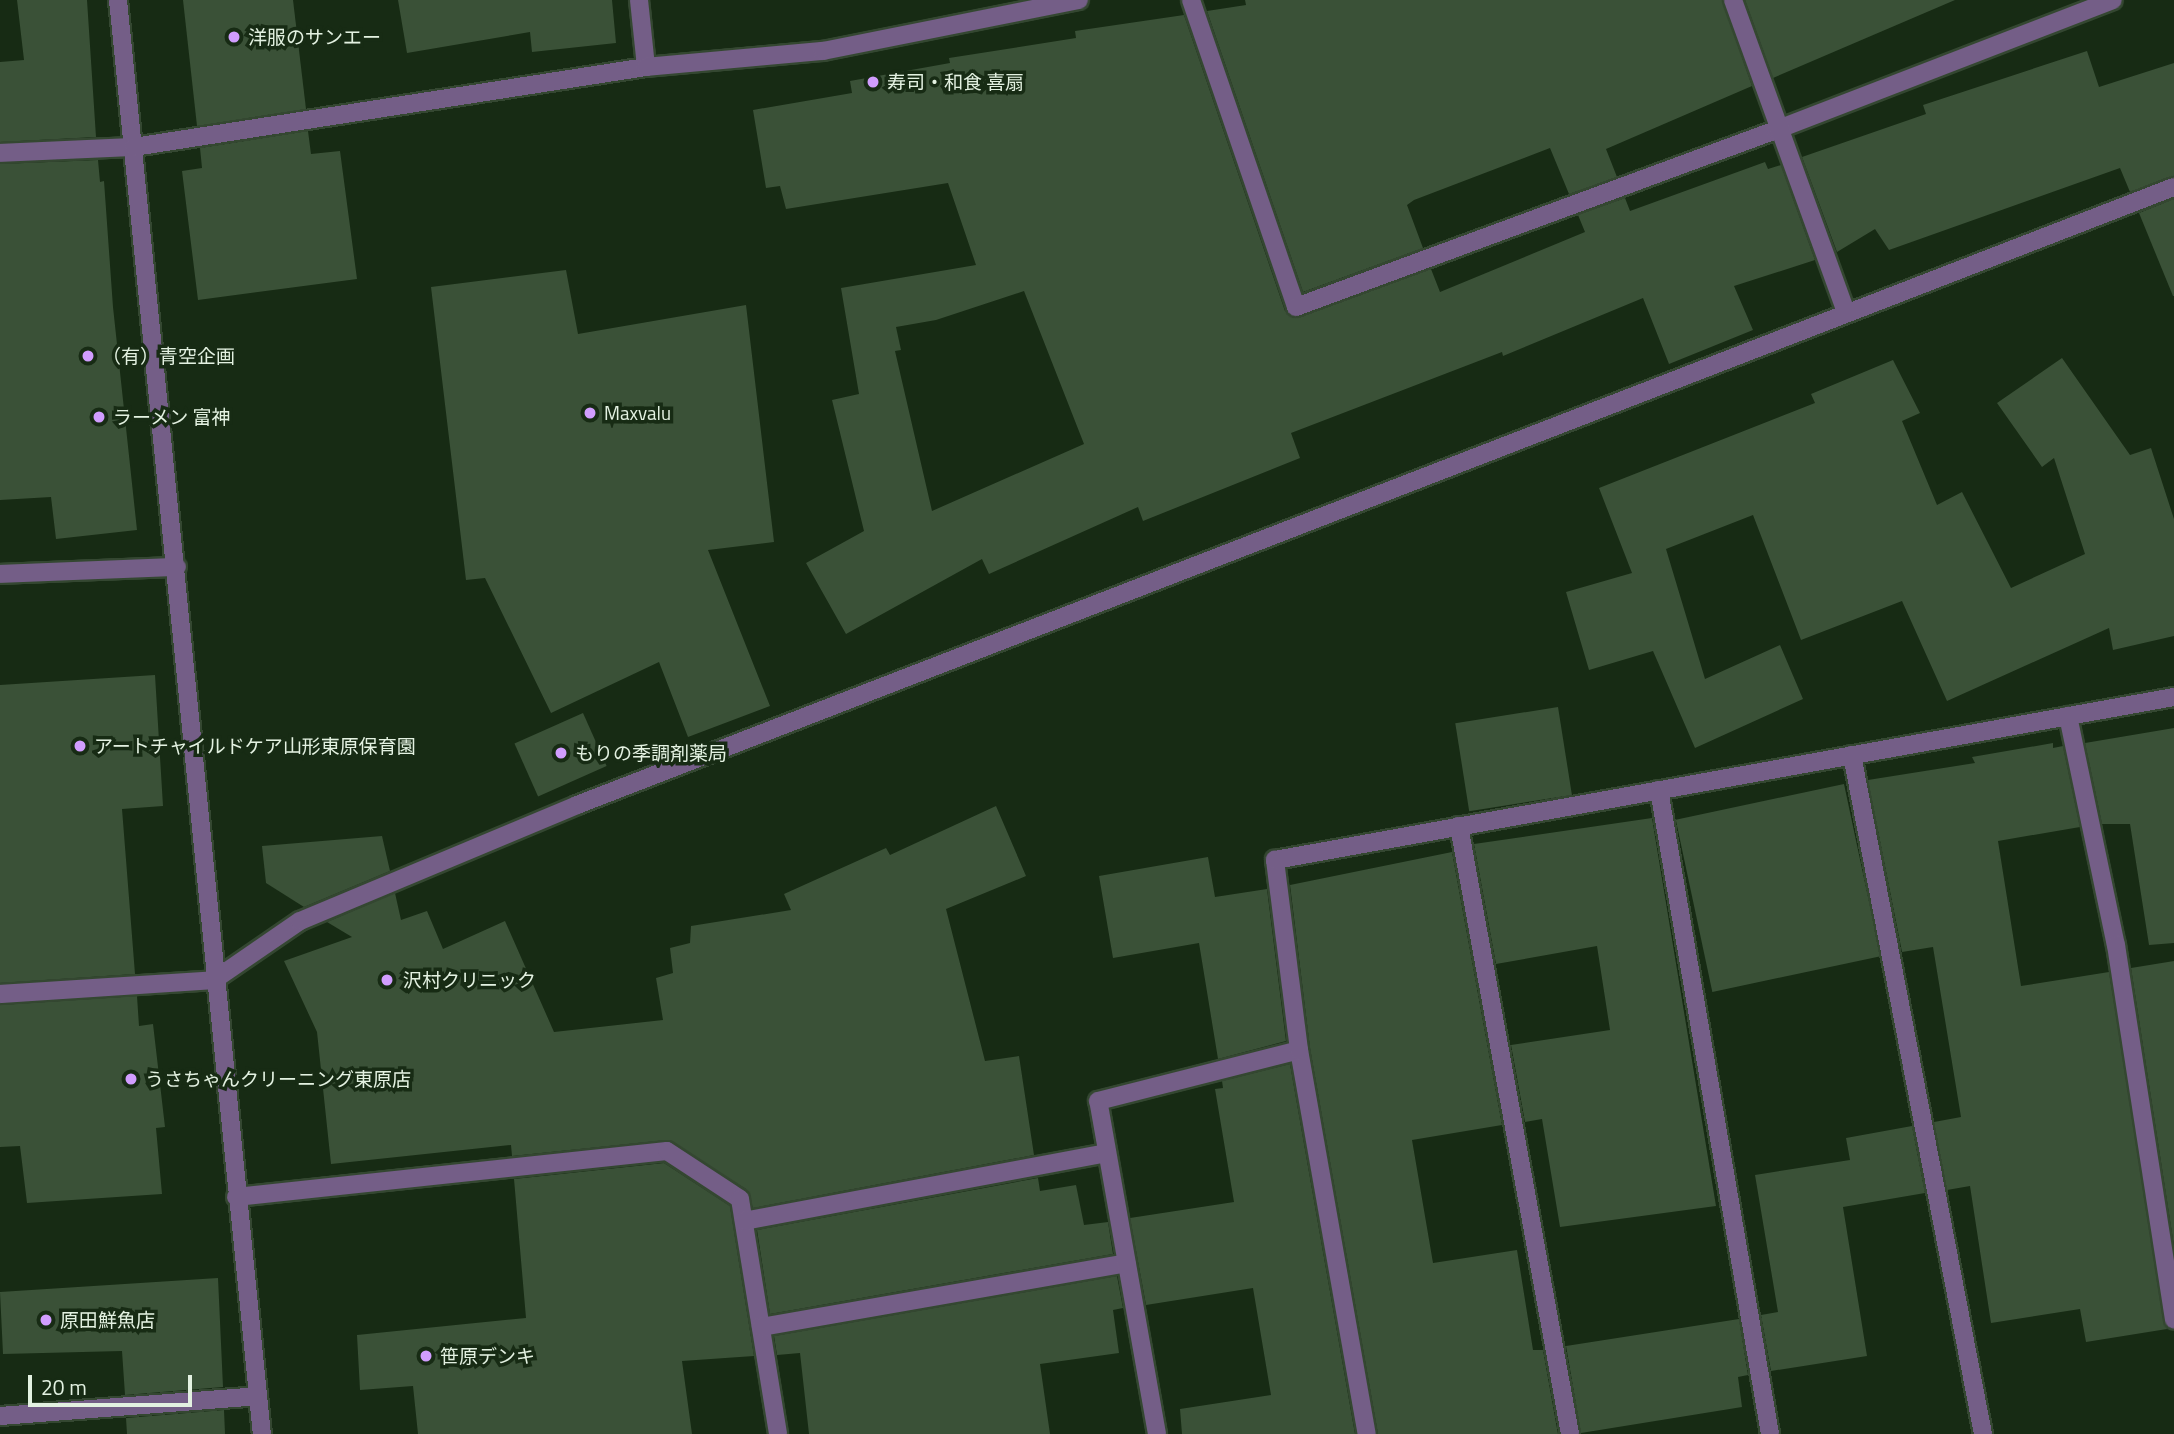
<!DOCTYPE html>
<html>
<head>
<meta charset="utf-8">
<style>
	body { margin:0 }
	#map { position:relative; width:2174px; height:1434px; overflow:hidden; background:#172b14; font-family:"Titillium Web","Noto Sans JP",sans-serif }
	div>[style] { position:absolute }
	.building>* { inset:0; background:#3a5137; transform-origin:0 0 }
	.roads { filter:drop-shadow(2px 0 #344731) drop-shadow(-2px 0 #344731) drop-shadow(0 2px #344731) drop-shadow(0 -2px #344731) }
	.service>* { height:18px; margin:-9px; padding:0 9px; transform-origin:9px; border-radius:9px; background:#745e87 }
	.minor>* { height:18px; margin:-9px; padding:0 9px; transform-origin:9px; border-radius:9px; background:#745e87 }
	.dots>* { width:19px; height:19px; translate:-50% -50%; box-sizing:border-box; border:4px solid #172b14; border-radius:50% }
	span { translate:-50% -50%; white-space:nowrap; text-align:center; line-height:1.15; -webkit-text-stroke:7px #172b14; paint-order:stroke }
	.poi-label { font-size:19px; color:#e3f1e1 }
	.left { translate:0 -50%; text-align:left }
	.scale { position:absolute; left:28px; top:1375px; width:164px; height:32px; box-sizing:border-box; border:4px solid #e3f1e1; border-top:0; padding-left:9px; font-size:21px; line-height:24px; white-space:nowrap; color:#e3f1e1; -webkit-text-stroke:5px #172b14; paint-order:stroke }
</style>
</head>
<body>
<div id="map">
	<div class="building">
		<i style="clip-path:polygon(17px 0,87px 0,96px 137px,0 142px,0 62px,24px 60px)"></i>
		<i style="clip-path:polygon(183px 0,293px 0,306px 109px,197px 126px)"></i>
		<i style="clip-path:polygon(398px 0,612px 0,616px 43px,532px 52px,530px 32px,407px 53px)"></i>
		<i style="clip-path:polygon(1245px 0,1722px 0,1752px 86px,1606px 149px,1617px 177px,1569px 194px,1550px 148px,1414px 200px,1407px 205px,1423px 248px,1303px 292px,1207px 11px,1246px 5px)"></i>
		<i style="clip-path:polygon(1745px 0,1955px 0,1773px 78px)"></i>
		<i style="clip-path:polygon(evenodd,1184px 15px,1285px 311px,1293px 318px,1431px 269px,1440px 292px,1585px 232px,1578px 215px,1625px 198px,1630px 211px,1765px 162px,1768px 169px,1781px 165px,1815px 260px,1734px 286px,1753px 330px,1669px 364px,1643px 298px,1503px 356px,1502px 352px,1291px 433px,1300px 458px,1143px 521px,1138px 507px,989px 574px,982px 559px,846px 634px,806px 563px,864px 531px,832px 400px,859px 394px,841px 288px,976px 265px,948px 183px,786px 209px,780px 186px,766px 188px,753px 110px,852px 93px,850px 81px,950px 63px,949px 58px,1076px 38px,1075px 31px,1184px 15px,1024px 291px,1084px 444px,932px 511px,895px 351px,901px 350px,896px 327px,936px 320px,1024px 291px)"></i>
		<i style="clip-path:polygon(2087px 51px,2099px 87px,2174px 63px,2174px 176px,2130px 192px,2120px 168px,1889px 250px,1875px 229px,1837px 252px,1802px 157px,1926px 114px,1923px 105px)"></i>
		<i style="clip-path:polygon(308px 131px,311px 154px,340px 151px,357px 279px,198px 300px,182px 171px,202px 168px,200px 148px)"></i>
		<i style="clip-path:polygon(98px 160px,100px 182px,104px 181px,113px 307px,137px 530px,56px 539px,51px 497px,0 500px,0 164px)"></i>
		<i style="clip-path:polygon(2174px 199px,2174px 296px,2173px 296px,2139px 213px)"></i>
		<i style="clip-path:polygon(566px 270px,578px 334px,746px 305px,774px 542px,708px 550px,770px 706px,688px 737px,659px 662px,551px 713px,485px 578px,466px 580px,431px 287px)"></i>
		<i style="clip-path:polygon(2062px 358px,2130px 455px,2151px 448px,2174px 519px,2174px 636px,2113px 650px,2109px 628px,1947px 701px,1902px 601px,1801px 640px,1753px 515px,1666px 549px,1705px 679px,1780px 645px,1803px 699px,1695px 748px,1653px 651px,1589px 670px,1566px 592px,1632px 573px,1599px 488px,1815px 403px,1811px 394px,1893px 360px,1920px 413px,1902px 421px,1937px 505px,1962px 492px,2011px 588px,2085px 554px,2054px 458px,2042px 467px,1997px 403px)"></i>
		<i style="clip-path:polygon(155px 675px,163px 806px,122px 809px,135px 974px,0 983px,0 685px)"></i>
		<i style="left:1558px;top:707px;width:89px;height:104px;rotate:81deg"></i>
		<i style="left:583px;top:713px;width:58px;height:75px;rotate:66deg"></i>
		<i style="clip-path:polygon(2174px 728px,2174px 943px,2149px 945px,2130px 824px,2102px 824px,2085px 743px)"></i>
		<i style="clip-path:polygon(2053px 743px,2053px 748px,2063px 746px,2080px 827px,1998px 841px,2021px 986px,2109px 972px,2167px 1329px,2086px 1342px,2080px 1309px,1991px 1323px,1970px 1186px,1947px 1190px,1934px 1122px,1961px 1117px,1933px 947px,1902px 952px,1868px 780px,1975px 763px,1972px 757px)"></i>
		<i style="left:1844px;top:784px;width:176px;height:172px;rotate:78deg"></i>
		<i style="clip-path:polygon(996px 806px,1026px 876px,946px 909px,985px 1061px,1019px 1056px,1034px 1155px,753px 1208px,746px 1189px,667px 1140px,512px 1156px,511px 1145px,331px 1164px,317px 1032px,284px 961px,352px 937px,327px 922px,395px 893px,401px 920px,427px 911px,443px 949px,505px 921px,554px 1032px,663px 1020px,656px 978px,673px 973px,670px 948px,690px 943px,691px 926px,791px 910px,784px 894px,886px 848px,890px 855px)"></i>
		<i style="clip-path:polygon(1652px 818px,1716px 1206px,1560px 1227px,1542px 1119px,1525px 1122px,1511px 1045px,1610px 1030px,1597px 946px,1496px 964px,1474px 844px)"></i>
		<i style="clip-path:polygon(382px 836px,390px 871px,304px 907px,266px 883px,262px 846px)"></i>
		<i style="clip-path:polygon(1452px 852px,1502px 1125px,1412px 1140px,1433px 1263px,1517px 1250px,1533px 1350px,1543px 1350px,1558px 1434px,1378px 1434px,1310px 1048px,1290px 885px)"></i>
		<i style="clip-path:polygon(1208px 857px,1215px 897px,1267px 889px,1286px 1041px,1218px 1059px,1199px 943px,1113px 958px,1099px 876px)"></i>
		<i style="clip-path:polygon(2174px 961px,2174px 1246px,2131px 968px)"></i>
		<i style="clip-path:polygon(137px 996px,139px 1026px,153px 1024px,165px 1127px,156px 1128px,162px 1194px,27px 1203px,20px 1146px,0 1147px,0 1005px)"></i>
		<i style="clip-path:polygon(1290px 1064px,1355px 1434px,1182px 1434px,1180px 1409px,1271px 1395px,1253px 1288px,1146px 1305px,1130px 1218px,1234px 1202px,1215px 1089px,1223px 1088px,1222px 1081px)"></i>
		<i style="clip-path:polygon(1912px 1126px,1925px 1193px,1843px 1207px,1867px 1356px,1771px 1371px,1761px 1315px,1778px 1312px,1755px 1175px,1850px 1160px,1846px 1138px)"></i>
		<i style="clip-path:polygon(664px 1163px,730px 1206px,754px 1356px,682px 1361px,692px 1434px,418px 1434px,413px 1386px,360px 1390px,357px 1335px,526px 1318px,514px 1179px)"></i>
		<i style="clip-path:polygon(1038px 1178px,1040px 1191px,1076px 1185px,1084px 1225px,1108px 1222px,1113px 1254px,770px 1314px,757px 1230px)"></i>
		<i style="clip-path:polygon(1117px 1276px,1123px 1308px,1113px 1310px,1119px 1353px,1040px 1364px,1050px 1434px,809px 1434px,800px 1353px,777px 1355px,774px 1336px)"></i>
		<i style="clip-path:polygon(218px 1278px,223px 1387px,125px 1395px,122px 1351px,3px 1354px,0 1292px)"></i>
		<i style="clip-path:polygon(1739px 1319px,1748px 1375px,1738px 1377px,1742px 1407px,1581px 1433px,1566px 1346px)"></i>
		<i style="clip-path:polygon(224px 1410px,225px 1434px,127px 1434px,126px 1418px)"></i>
	</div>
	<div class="roads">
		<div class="service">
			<i style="left:639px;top:0;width:67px;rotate:84deg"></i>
			<i style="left:1191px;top:0;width:324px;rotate:71.1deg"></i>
			<i style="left:1296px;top:307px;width:512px;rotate:-20.24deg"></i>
			<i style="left:1776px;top:130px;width:361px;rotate:-21.1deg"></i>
			<i style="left:1733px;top:0;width:332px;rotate:70.1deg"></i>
			<i style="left:0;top:153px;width:134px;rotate:-2.6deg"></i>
			<i style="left:0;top:574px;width:177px;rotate:-2.3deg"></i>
			<i style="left:2068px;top:716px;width:234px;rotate:78.2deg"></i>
			<i style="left:2116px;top:945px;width:379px;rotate:81.2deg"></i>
			<i style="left:1852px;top:755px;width:692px;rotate:79.08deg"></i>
			<i style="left:1659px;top:790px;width:653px;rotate:80.22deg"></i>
			<i style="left:1459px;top:826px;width:618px;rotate:79.65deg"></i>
			<i style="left:0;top:994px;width:214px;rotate:-3.7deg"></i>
			<i style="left:214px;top:980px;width:104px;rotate:-34.5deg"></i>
			<i style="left:300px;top:921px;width:300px;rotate:-22.7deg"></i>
			<i style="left:577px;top:805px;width:1712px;rotate:-21.16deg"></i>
			<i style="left:1299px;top:1050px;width:390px;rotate:80deg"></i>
			<i style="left:236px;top:1197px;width:433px;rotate:-6.1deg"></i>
			<i style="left:667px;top:1151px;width:87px;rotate:33.3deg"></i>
			<i style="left:740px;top:1199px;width:238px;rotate:80.8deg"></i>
			<i style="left:744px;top:1221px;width:369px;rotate:-10.6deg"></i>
			<i style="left:761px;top:1327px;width:371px;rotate:-9.9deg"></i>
			<i style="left:0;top:1416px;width:259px;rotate:-4.4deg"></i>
			<i style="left:1157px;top:1434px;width:338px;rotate:-100deg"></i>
			<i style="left:1098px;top:1101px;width:207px;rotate:-14.2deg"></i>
			<i style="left:1299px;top:1050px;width:192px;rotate:-97.2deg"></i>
			<i style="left:1275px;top:860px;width:914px;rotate:-10.28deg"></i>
		</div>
		<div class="minor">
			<i style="left:118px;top:0;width:1441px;rotate:84.27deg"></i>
			<i style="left:134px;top:147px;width:518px;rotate:-8.88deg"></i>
			<i style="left:646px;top:67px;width:178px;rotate:-5.2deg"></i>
			<i style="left:823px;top:51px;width:261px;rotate:-11.3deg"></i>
		</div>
	</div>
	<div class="dots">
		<i style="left:234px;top:37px;background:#d19dfe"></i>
		<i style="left:873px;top:82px;background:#d19dfe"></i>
		<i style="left:88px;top:356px;background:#d19dfe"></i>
		<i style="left:590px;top:413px;background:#d19dfe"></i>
		<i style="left:99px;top:417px;background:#d19dfe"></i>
		<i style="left:80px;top:746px;background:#d19dfe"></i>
		<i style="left:561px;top:753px;background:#d19dfe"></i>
		<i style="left:387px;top:980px;background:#d19dfe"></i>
		<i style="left:131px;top:1079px;background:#d19dfe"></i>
		<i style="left:46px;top:1320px;background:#d19dfe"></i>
		<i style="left:426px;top:1356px;background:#d19dfe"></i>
	</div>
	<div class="poi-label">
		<span class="left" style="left:248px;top:37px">洋服のサンエー</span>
		<span class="left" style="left:887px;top:82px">寿司・和食 喜扇</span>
		<span class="left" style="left:102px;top:356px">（有）青空企画</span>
		<span class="left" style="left:604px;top:413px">Maxvalu</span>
		<span class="left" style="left:113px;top:417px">ラーメン 富神</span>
		<span class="left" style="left:94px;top:746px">アートチャイルドケア山形東原保育園</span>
		<span class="left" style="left:575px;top:753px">もりの季調剤薬局</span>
		<span class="left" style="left:403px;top:980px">沢村クリニック</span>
		<span class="left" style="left:145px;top:1079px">うさちゃんクリーニング東原店</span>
		<span class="left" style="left:60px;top:1320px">原田鮮魚店</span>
		<span class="left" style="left:440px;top:1356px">笹原デンキ</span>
	</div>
	<div class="scale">20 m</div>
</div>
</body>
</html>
